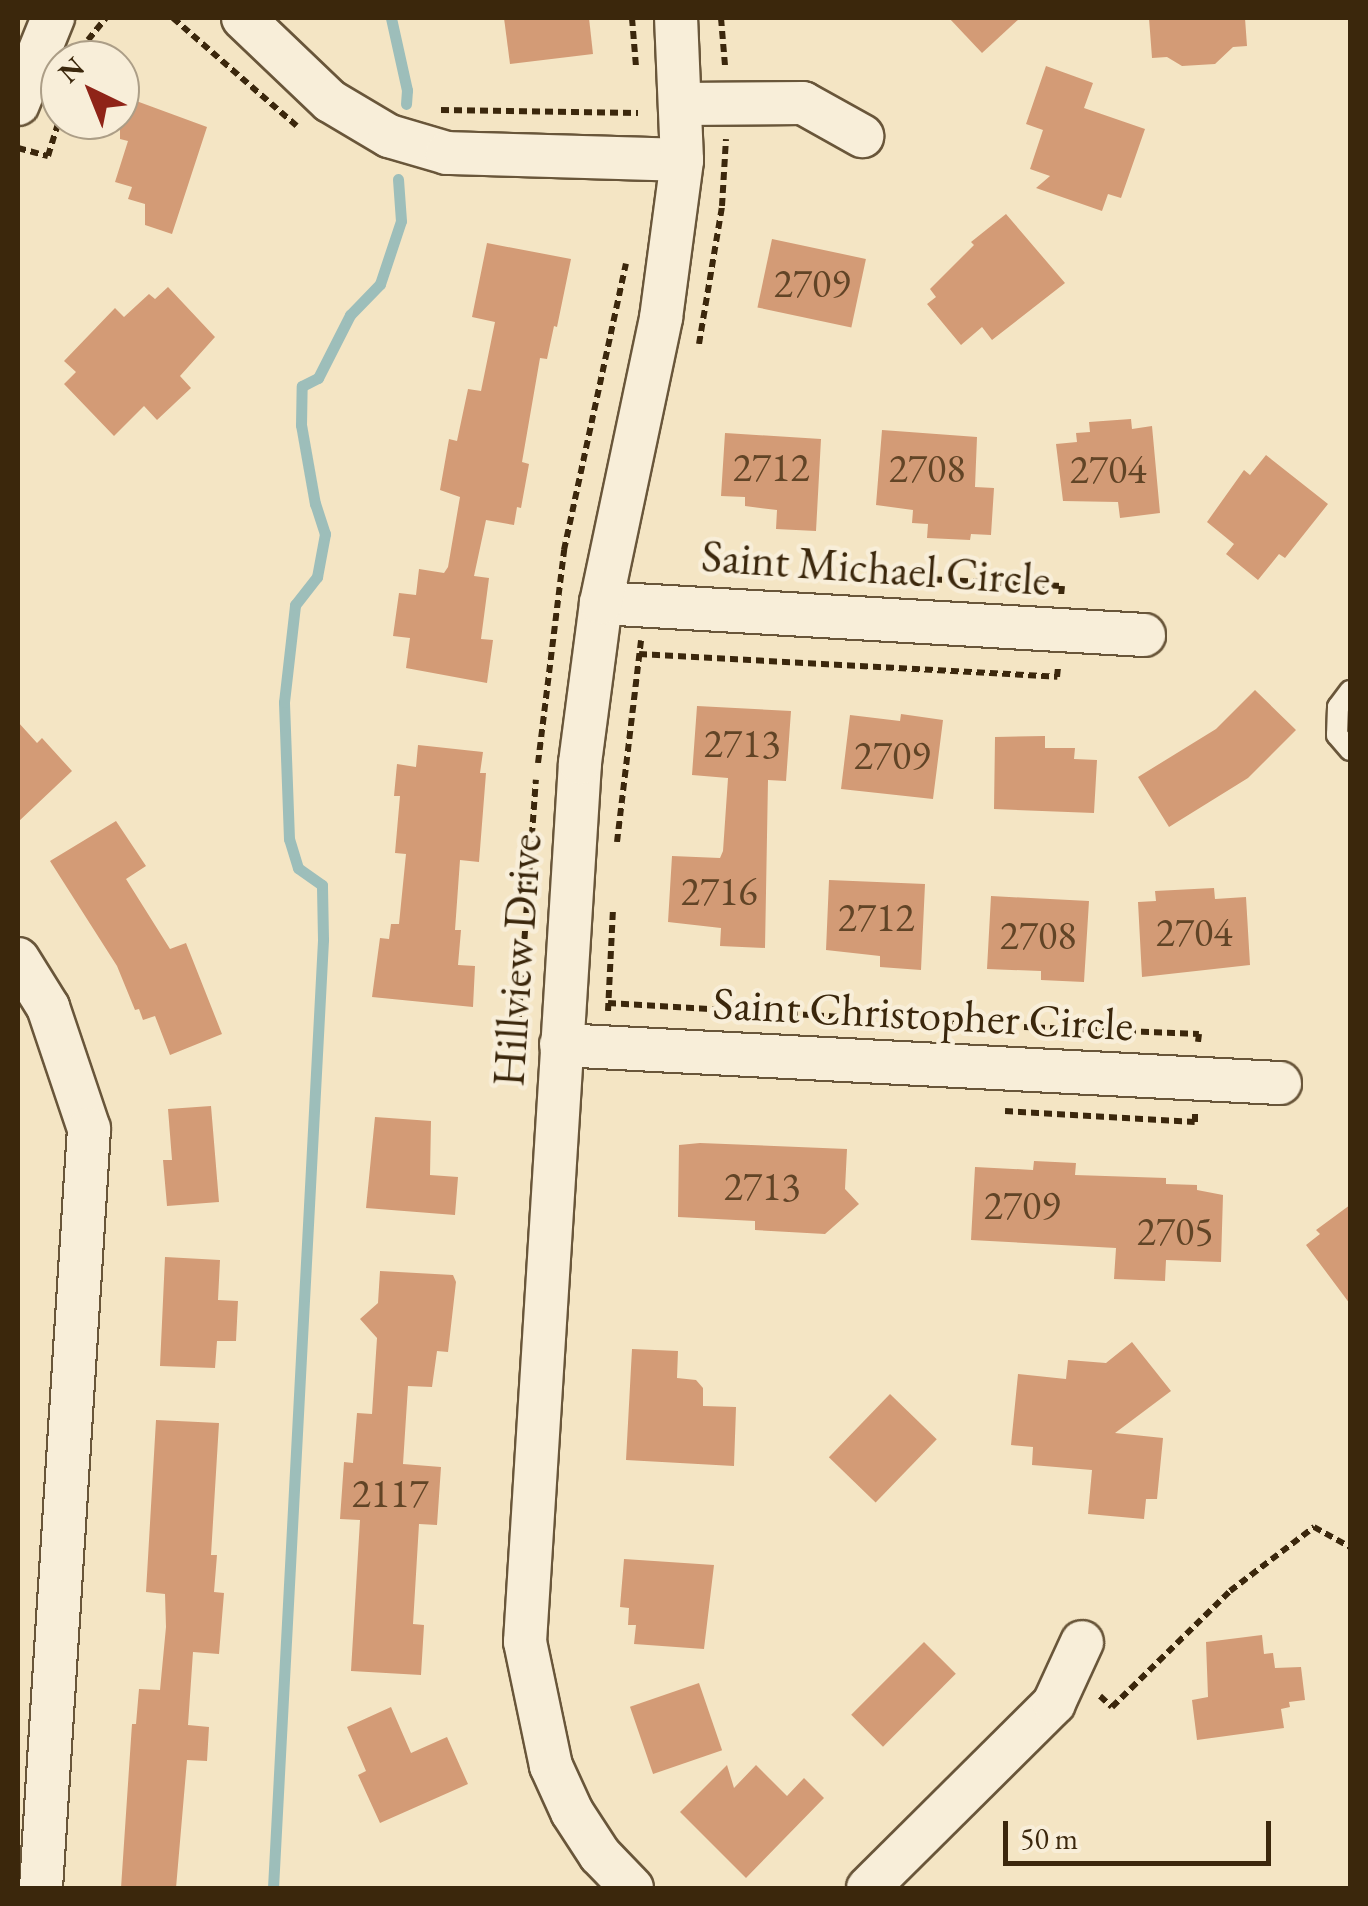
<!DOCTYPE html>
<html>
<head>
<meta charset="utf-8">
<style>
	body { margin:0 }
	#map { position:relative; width:1368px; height:1906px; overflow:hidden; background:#f4e5c4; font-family:"EB Garamond",serif }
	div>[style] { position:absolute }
	.stream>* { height:11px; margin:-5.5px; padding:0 5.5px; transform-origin:5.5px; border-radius:5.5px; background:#9dbeba }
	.building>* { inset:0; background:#d39b76; transform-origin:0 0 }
	.path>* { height:6px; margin-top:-3px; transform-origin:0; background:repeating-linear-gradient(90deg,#3b270c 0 8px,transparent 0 13px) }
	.roads { filter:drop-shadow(2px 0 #69563a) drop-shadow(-2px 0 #69563a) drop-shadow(0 2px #69563a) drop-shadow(0 -2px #69563a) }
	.service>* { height:20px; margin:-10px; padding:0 10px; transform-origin:10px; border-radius:10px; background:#f8eed9 }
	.minor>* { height:42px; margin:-21px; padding:0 21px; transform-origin:21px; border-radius:21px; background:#f8eed9 }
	span { translate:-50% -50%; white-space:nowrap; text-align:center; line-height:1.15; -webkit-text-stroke:9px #f8eed9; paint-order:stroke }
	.number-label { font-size:40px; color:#614426 }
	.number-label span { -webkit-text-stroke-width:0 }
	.street-label { font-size:45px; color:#3b270c }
	.frame { position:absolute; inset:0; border:20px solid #3b270c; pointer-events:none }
	.north { position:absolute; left:40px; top:40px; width:100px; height:100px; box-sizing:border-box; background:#f8eed9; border:2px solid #ac9e87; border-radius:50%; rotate:317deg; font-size:28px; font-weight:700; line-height:40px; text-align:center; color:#3b270c }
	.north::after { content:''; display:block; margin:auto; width:35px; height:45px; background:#8f2418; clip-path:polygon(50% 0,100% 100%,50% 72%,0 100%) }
	.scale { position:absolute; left:1003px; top:1821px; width:268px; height:45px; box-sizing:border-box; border:5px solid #3b270c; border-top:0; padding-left:12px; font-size:30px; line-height:35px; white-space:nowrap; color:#3b270c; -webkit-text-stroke:8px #f8eed9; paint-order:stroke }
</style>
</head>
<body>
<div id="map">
	<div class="stream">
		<i style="left:391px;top:18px;width:74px;rotate:77.5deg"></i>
		<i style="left:407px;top:90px;width:14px;rotate:94deg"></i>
		<i style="left:273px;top:1888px;width:950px;rotate:-86.98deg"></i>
		<i style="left:323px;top:939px;width:54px;rotate:-91.1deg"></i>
		<i style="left:322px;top:885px;width:29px;rotate:-145deg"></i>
		<i style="left:298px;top:868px;width:30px;rotate:-107deg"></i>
		<i style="left:289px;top:839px;width:137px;rotate:-92.1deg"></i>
		<i style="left:284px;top:702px;width:98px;rotate:-83.5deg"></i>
		<i style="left:295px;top:605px;width:36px;rotate:-52deg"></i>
		<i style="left:317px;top:577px;width:44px;rotate:-79.5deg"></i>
		<i style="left:325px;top:534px;width:32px;rotate:-108deg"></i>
		<i style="left:315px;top:504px;width:80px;rotate:-100deg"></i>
		<i style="left:301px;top:425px;width:39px;rotate:-89deg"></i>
		<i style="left:302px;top:386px;width:18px;rotate:-27deg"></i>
		<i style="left:318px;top:378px;width:71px;rotate:-63.1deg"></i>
		<i style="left:350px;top:315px;width:43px;rotate:-45.9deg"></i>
		<i style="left:380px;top:284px;width:66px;rotate:-71.6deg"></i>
		<i style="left:401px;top:221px;width:42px;rotate:-94.1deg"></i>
	</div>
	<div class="building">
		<i style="clip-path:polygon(504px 18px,589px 18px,593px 54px,510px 64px)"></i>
		<i style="clip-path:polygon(949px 18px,1020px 18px,982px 53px)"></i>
		<i style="clip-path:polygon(1149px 18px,1245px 18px,1247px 46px,1233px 47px,1215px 64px,1182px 66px,1167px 57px,1152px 58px)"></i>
		<i style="clip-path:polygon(1046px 66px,1093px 83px,1084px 108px,1145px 129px,1121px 198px,1108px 194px,1102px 211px,1036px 188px,1050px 176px,1030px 169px,1043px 130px,1026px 124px)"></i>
		<i style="clip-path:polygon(120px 95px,207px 127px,172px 234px,145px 225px,145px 204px,128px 199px,132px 187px,115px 182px,128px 141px,120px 139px)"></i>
		<i style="clip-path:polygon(1006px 214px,1065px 283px,992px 340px,982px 327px,961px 345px,927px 304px,936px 297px,930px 289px,974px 245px,971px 242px)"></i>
		<i style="left:772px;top:239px;width:96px;height:70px;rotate:12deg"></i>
		<i style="clip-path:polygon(487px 243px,571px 259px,557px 327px,554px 326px,547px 359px,540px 358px,522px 462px,529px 464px,521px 508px,517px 507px,514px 525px,486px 520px,474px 576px,489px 578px,481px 639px,493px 640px,487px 683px,406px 668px,410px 638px,393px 636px,399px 593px,416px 595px,419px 569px,444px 573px,448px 567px,460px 497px,440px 490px,449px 439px,457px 441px,468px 389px,481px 391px,495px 322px,472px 317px)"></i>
		<i style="clip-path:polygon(168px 287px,215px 337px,180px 376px,191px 388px,157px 420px,144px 406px,114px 436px,64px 384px,76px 372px,64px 361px,115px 308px,124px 317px,149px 294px,155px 299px)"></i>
		<i style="clip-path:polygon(1131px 419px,1132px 429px,1152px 426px,1160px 513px,1120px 518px,1118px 502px,1063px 501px,1056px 444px,1077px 442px,1076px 433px,1090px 432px,1089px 422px)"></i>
		<i style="clip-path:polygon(882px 430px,977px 437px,975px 487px,994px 488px,991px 535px,971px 534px,970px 540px,927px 538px,928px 524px,912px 523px,913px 510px,876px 505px)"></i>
		<i style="clip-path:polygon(725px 433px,821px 439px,816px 531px,776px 529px,777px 510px,745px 506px,745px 497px,721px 496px)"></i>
		<i style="clip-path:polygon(1266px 455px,1328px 504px,1285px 558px,1279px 554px,1258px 580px,1226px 554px,1234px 544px,1207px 522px,1244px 470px,1250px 475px)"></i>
		<i style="clip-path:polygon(1255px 690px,1296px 730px,1248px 778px,1169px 827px,1138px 777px,1216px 729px)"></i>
		<i style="clip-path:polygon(697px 706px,791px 711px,786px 781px,768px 780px,765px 948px,720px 946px,721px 928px,668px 922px,672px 856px,720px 858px,723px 851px,728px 778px,692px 775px)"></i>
		<i style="clip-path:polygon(901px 714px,943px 720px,933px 799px,841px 789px,850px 715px,900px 721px)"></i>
		<i style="clip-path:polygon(18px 722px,37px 743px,42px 738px,72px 771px,18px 822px)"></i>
		<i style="clip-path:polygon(1045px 736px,1045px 748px,1075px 748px,1074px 759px,1097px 760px,1094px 813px,994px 809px,995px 737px)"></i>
		<i style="clip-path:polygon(418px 745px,483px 752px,480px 773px,486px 773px,479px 862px,460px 860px,455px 930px,461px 930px,458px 965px,475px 966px,473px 1007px,372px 997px,380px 938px,389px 939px,391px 924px,399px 924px,406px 854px,395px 853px,400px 796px,394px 796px,397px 764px,416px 767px)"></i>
		<i style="clip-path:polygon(116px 821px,146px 866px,126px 879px,170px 949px,186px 943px,222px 1034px,170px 1055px,155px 1016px,143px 1020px,139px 1009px,135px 1010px,117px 966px,50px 861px)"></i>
		<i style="clip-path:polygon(829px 880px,925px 884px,921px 970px,880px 967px,880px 956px,826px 950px)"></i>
		<i style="clip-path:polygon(1214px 888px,1215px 899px,1246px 897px,1250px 965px,1142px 977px,1138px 902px,1156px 901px,1155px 891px)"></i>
		<i style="clip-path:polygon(991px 896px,1089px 901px,1084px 982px,1041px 980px,1041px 971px,987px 969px)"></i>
		<i style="clip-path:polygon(211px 1106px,219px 1202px,167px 1206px,163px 1160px,172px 1160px,168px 1109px)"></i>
		<i style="clip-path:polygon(375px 1117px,431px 1121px,430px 1175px,458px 1177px,455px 1215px,366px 1208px)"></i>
		<i style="clip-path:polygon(700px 1143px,847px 1149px,845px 1189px,859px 1204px,825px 1234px,755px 1230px,755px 1221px,678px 1217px,679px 1145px)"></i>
		<i style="clip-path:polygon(1034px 1161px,1076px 1163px,1075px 1175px,1166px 1178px,1166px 1184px,1197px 1185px,1197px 1190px,1223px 1195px,1221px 1262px,1166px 1260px,1165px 1281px,1114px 1279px,1116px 1248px,971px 1240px,975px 1167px,1033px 1170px)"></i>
		<i style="clip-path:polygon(1350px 1205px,1350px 1304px,1306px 1245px,1320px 1234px,1316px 1230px)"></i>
		<i style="clip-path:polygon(165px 1257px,220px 1260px,218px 1300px,238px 1301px,236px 1341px,217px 1341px,215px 1368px,160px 1366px)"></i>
		<i style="clip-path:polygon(380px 1271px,453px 1275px,456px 1282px,448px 1352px,437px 1351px,432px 1387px,408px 1386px,403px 1464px,441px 1467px,437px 1525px,419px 1524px,413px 1624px,424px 1625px,421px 1675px,351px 1671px,360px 1520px,340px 1519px,344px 1462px,353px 1463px,357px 1413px,372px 1414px,377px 1338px,360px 1319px,378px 1303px)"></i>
		<i style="clip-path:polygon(1132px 1342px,1171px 1391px,1115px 1433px,1163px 1438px,1157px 1499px,1146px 1499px,1144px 1519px,1088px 1514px,1092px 1470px,1032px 1465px,1033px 1447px,1011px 1445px,1018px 1374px,1066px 1379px,1068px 1360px,1106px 1363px)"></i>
		<i style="clip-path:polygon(632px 1349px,678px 1351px,677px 1378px,696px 1380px,703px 1388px,703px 1406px,736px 1407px,734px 1466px,626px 1460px)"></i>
		<i style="left:890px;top:1394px;width:65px;height:88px;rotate:44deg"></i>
		<i style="clip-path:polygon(156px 1420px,219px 1423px,211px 1555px,217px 1555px,214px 1592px,224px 1593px,219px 1654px,193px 1652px,188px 1725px,209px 1727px,207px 1761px,187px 1760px,176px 1888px,121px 1888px,132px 1724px,136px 1724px,139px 1689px,160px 1690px,166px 1627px,165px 1594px,146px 1592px)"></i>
		<i style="clip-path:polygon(624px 1559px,714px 1565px,704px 1649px,634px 1644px,636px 1625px,628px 1625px,629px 1608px,620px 1607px)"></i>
		<i style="clip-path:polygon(1262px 1635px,1264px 1654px,1273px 1653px,1275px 1668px,1301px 1667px,1305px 1700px,1289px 1702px,1290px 1707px,1281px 1709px,1284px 1728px,1197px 1740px,1192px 1700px,1208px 1697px,1206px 1642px)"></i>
		<i style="left:924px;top:1642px;width:45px;height:103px;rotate:45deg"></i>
		<i style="left:699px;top:1683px;width:71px;height:73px;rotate:71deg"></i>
		<i style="clip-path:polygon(391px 1707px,411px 1753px,447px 1737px,468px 1784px,380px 1823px,358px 1775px,366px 1771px,347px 1727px)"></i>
		<i style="clip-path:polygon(727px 1765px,734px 1788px,756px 1765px,787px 1796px,804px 1778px,824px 1798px,746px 1878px,680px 1812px)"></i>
	</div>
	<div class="path">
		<i style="left:173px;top:18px;width:164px;rotate:41.1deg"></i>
		<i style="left:632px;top:18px;width:49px;rotate:85.3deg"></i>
		<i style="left:721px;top:18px;width:48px;rotate:85.2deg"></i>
		<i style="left:88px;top:40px;width:28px;rotate:-51deg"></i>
		<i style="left:441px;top:110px;width:197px;rotate:0.9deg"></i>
		<i style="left:18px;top:148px;width:31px;rotate:15deg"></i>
		<i style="left:48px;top:156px;width:41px;rotate:-72.9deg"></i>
		<i style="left:699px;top:344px;width:140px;rotate:-80.5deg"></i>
		<i style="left:722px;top:206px;width:67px;rotate:-86.6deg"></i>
		<i style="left:908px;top:578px;width:154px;rotate:3deg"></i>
		<i style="left:1062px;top:586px;width:9px;rotate:96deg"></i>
		<i style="left:639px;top:654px;width:419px;rotate:3.1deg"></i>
		<i style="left:1057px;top:677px;width:10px;rotate:-84deg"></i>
		<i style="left:538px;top:763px;width:215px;rotate:-83deg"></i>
		<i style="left:564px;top:550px;width:293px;rotate:-77.8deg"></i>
		<i style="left:617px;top:842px;width:203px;rotate:-83.2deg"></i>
		<i style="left:608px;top:1003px;width:350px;rotate:3.4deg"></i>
		<i style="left:608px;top:1011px;width:102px;rotate:-87.2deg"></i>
		<i style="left:1024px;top:1027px;width:175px;rotate:2.3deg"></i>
		<i style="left:1199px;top:1034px;width:8px;rotate:97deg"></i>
		<i style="left:517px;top:1043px;width:264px;rotate:-85.9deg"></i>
		<i style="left:1005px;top:1111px;width:190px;rotate:3.3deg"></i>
		<i style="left:1195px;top:1122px;width:8px;rotate:-90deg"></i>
		<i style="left:1100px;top:1696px;width:16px;rotate:43deg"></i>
		<i style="left:1112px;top:1707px;width:165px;rotate:-44.5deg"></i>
		<i style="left:1230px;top:1591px;width:106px;rotate:-37.3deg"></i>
		<i style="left:1314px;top:1527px;width:41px;rotate:29.1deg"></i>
	</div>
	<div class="roads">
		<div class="service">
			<i style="left:1350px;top:691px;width:20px;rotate:127deg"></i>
			<i style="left:1338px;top:707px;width:28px;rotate:92deg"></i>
			<i style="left:1337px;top:735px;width:20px;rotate:49deg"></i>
		</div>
		<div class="minor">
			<i style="left:243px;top:18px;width:120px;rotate:43.7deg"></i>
			<i style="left:330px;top:101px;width:69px;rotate:30.7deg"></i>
			<i style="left:389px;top:136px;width:60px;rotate:16.3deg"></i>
			<i style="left:447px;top:153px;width:235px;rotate:1.7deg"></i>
			<i style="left:18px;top:104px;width:93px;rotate:-67.9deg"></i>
			<i style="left:683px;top:104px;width:120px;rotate:-0.5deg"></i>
			<i style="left:803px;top:103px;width:68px;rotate:29.2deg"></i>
			<i style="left:601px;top:603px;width:544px;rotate:3.37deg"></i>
			<i style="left:18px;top:959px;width:57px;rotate:58deg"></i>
			<i style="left:48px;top:1007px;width:129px;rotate:71.4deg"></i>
			<i style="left:89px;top:1129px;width:761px;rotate:93.62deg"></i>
			<i style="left:561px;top:1045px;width:720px;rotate:3.03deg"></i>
			<i style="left:632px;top:1888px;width:46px;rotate:-134.1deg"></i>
			<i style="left:600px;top:1855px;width:51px;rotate:-123.1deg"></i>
			<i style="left:572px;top:1812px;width:51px;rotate:-114.5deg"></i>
			<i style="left:551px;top:1766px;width:127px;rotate:-101.8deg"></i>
			<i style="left:525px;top:1642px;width:881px;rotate:-86.42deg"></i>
			<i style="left:580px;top:763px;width:161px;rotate:-82.5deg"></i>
			<i style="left:601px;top:603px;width:291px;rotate:-78.1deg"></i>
			<i style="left:661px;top:318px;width:159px;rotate:-82.4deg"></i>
			<i style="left:682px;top:160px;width:142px;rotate:-92.4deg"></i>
			<i style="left:868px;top:1888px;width:262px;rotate:-44.8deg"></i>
			<i style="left:1054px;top:1703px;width:67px;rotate:-65.3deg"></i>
		</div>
	</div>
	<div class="number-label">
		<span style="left:812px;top:283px">2709</span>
		<span style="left:771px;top:467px">2712</span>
		<span style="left:927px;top:468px">2708</span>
		<span style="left:1108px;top:469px">2704</span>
		<span style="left:742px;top:743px">2713</span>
		<span style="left:892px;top:755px">2709</span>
		<span style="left:719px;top:891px">2716</span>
		<span style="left:876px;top:917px">2712</span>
		<span style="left:1194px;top:932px">2704</span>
		<span style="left:1038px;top:935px">2708</span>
		<span style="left:762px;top:1186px">2713</span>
		<span style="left:1022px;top:1205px">2709</span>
		<span style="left:1175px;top:1231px">2705</span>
		<span style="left:390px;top:1493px">2117</span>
	</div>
	<div class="street-label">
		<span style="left:876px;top:568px;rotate:4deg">Saint Michael Circle</span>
		<span style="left:517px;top:960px;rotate:-86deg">Hillview Drive</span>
		<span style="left:923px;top:1014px;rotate:3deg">Saint Christopher Circle</span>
	</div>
	<div class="frame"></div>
	<div class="north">N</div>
	<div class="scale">50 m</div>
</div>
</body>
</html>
